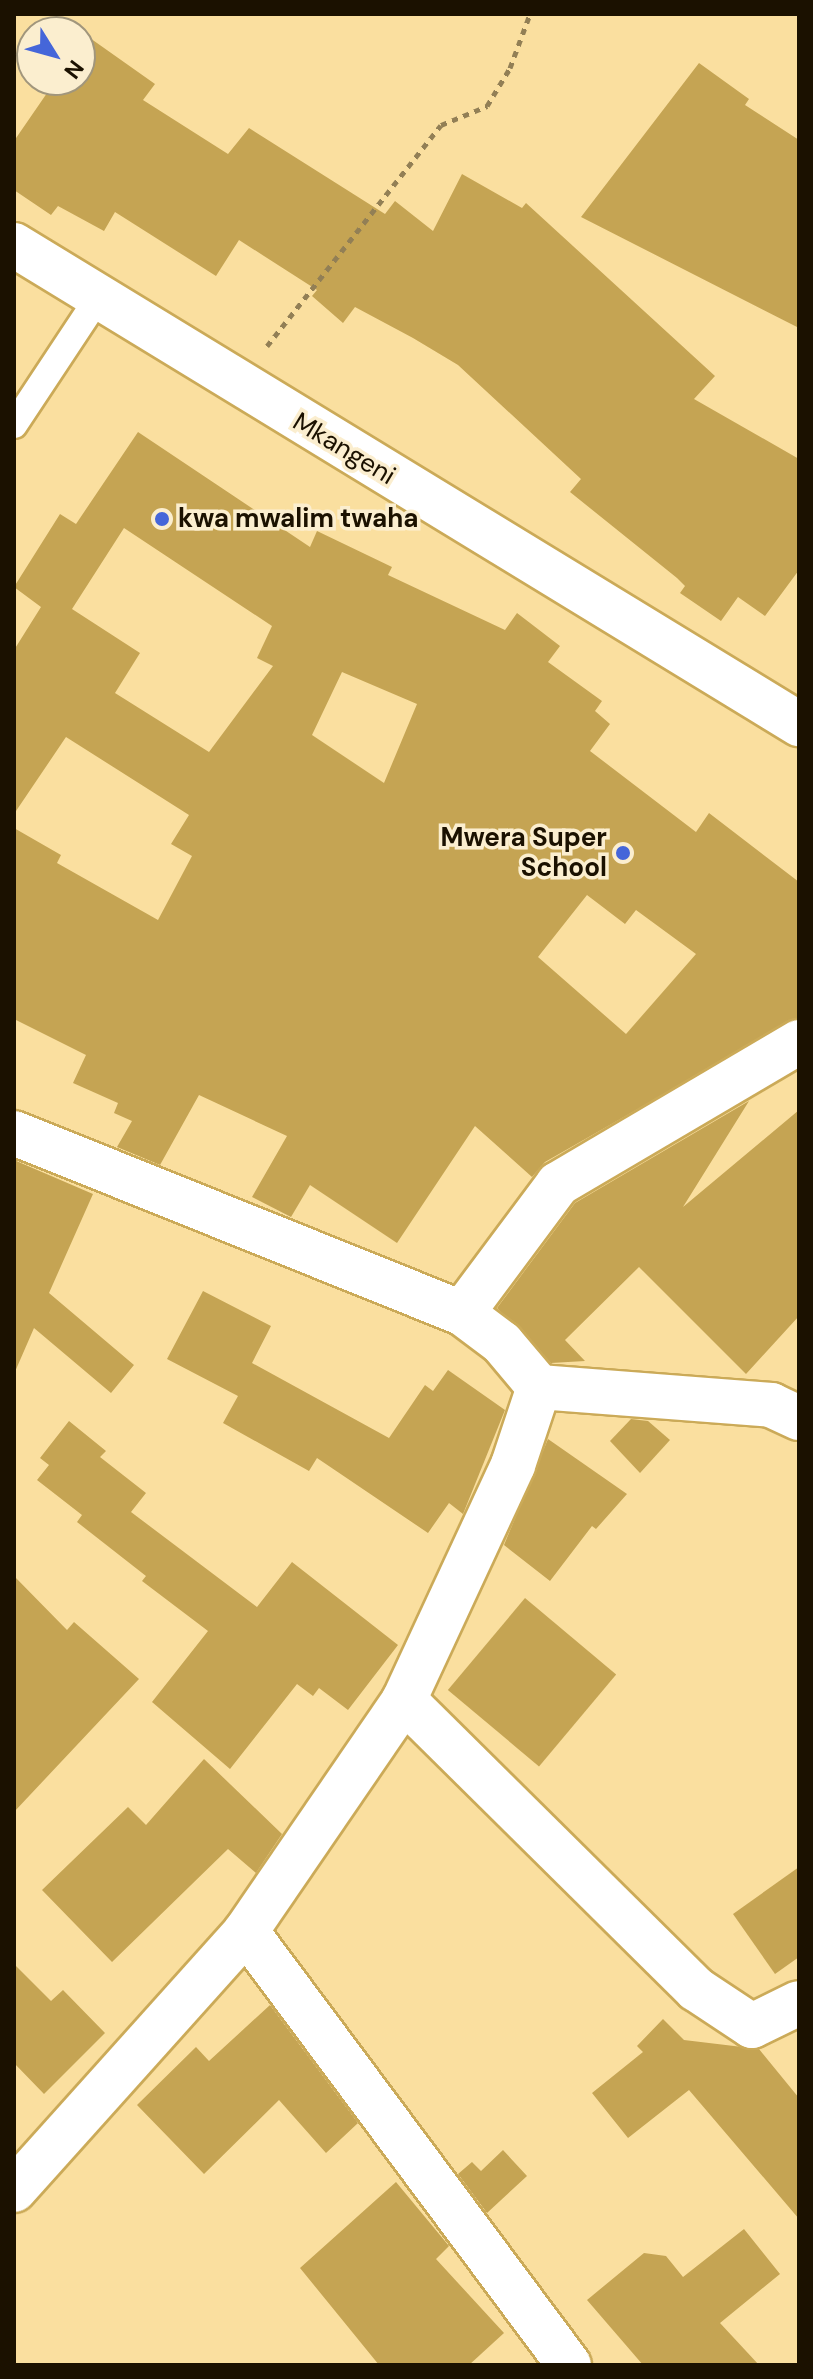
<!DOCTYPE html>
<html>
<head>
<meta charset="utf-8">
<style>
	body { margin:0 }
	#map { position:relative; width:813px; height:2379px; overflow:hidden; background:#fadf9f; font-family:"DM Sans",sans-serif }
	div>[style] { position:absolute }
	.building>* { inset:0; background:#c5a453; transform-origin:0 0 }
	.path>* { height:5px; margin-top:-2.5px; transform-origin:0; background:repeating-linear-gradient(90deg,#927f55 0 6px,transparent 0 12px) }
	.roads { filter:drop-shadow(2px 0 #cbaa58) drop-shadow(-2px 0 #cbaa58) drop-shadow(0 2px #cbaa58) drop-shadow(0 -2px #cbaa58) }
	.service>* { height:26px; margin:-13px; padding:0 13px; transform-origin:13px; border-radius:13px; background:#fff }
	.minor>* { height:44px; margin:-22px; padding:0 22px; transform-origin:22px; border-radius:22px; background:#fff }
	.tertiary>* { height:44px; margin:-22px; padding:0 22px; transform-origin:22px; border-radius:22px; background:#fff }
	.dots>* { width:22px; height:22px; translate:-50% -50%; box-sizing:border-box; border:4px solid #fbeecf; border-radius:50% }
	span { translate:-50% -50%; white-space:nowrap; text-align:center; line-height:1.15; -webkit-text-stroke:7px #fbeecf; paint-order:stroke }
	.street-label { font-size:26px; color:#1b1100 }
	.poi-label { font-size:26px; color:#1b1100; font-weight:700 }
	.left { translate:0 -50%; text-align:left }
	.right { translate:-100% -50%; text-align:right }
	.frame { position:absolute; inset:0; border:16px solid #1b1100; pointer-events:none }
	.north { position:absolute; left:16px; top:16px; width:80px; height:80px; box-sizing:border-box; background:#fbeecf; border:2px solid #a1967c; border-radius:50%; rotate:127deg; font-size:22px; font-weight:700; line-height:32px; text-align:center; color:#1b1100 }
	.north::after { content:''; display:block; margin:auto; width:28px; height:36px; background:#4566d9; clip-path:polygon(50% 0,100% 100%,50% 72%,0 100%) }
</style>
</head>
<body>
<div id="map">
	<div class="building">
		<i style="clip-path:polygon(80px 31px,155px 84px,143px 100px,228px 154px,249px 128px,385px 214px,395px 201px,433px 231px,462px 174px,522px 208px,526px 203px,715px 376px,694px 399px,799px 459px,799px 570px,765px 616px,738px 597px,721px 621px,680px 593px,685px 586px,677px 578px,570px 492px,581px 479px,458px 365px,413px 338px,355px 307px,343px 323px,312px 296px,317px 290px,239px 240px,216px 276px,115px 212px,104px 231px,58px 206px,51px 215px,14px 190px,14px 141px,56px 80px,80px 80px)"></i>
		<i style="clip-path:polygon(699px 63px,749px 99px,745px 105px,799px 140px,799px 328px,581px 217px)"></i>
		<i style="clip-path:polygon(evenodd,138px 432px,310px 547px,317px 531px,392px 567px,388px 575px,505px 630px,517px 613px,560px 646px,548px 662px,602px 701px,595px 711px,610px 724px,590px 751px,696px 832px,709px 813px,799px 882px,799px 1017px,545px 1162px,532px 1177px,475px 1126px,397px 1243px,310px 1185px,291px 1217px,252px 1197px,287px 1136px,199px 1095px,160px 1165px,117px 1147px,132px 1121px,114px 1113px,118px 1103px,73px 1083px,86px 1055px,14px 1019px,14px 828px,61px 855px,57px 863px,158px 920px,192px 856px,171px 844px,189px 815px,66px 737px,14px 814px,14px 650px,41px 607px,14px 587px,60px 514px,76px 524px,138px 432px,124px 528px,272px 626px,257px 658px,273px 666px,209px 752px,115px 693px,140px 653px,72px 609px,124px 528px,138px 432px,342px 672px,417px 704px,384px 783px,312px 735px,342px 672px,138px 432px,587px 895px,625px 924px,636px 910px,696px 954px,626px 1034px,538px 957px,587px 895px)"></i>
		<i style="clip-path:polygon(749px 1101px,683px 1207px,799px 1110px,799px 1316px,746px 1374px,639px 1267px,565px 1340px,585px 1361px,551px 1363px,497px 1308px,575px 1203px)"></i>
		<i style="clip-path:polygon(14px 1160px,93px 1194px,49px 1293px,134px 1365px,111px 1393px,34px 1328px,14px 1374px)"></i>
		<i style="clip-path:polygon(203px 1291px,271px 1326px,252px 1363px,389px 1438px,425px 1385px,433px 1391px,448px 1370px,505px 1410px,463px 1514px,449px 1503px,428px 1533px,317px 1458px,309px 1471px,223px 1423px,238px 1396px,167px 1359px)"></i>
		<i style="clip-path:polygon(631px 1419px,648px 1421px,670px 1440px,640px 1473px,610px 1441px)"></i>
		<i style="clip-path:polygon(69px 1421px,106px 1451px,100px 1457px,146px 1493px,131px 1512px,257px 1607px,292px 1562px,398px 1645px,348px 1710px,319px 1688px,313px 1696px,297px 1684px,230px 1769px,152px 1702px,208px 1631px,142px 1581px,146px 1576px,77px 1522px,82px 1515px,37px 1480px,49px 1465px,40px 1458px)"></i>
		<i style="clip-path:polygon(548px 1439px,627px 1494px,596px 1529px,592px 1526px,550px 1581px,504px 1545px)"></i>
		<i style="clip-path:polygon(14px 1576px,67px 1630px,74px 1622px,139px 1679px,14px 1812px)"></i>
		<i style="left:525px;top:1598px;width:119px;height:120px;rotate:40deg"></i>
		<i style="clip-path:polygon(204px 1759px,282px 1834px,256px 1873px,228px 1849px,112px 1962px,42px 1890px,128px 1807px,146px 1825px)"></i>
		<i style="clip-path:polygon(799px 1867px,799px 1957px,775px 1974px,733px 1914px)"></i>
		<i style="clip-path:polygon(14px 1964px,51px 2001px,63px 1990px,105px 2033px,44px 2094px,14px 2063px)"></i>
		<i style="clip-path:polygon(270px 2005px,358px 2123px,326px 2153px,279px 2100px,204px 2174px,137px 2105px,196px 2047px,209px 2061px)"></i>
		<i style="clip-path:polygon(663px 2019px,684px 2040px,759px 2049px,799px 2098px,799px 2219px,689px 2090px,628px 2138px,592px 2093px,643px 2052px,637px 2046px)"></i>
		<i style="clip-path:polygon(503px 2150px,527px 2176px,487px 2213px,458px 2174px,472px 2162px,481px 2171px)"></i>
		<i style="clip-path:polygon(396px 2182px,449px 2246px,436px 2259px,504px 2333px,469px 2365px,379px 2365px,300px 2268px)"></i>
		<i style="clip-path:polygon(744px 2229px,780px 2274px,720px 2323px,759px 2365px,643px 2365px,587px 2300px,644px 2253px,666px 2256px,683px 2277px)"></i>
	</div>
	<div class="path">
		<i style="left:267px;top:346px;width:281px;rotate:-51.8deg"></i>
		<i style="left:441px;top:125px;width:50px;rotate:-22.4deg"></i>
		<i style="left:487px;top:106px;width:44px;rotate:-58.8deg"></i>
		<i style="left:510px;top:68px;width:58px;rotate:-69.7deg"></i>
	</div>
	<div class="roads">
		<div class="service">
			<i style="left:14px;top:425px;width:152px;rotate:-56.5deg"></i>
		</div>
		<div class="minor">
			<i style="left:14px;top:1133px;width:483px;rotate:21.9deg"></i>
			<i style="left:539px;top:1387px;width:233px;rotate:4.4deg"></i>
			<i style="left:771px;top:1405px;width:31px;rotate:25deg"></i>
			<i style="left:404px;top:1700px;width:411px;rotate:44.7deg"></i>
			<i style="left:696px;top:1989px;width:67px;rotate:33.5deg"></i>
			<i style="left:752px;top:2026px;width:52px;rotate:-26.1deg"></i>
			<i style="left:246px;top:1931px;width:541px;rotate:53.34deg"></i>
			<i style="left:14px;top:2190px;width:348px;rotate:-48.1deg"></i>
			<i style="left:246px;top:1931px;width:280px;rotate:-55.6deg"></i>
			<i style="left:404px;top:1700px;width:259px;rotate:-65.1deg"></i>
			<i style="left:513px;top:1465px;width:82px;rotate:-71.6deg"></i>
			<i style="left:539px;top:1387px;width:57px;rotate:-130.1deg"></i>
			<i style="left:502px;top:1343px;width:50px;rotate:-143.1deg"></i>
			<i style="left:462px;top:1313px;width:161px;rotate:-53.3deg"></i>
			<i style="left:558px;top:1184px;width:280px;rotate:-30.5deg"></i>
		</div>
		<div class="tertiary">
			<i style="left:14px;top:245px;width:920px;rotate:31.39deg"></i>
		</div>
	</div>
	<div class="dots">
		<i style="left:162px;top:519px;background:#4566d9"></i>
		<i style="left:623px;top:853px;background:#4566d9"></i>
	</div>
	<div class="street-label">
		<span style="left:344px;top:449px;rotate:31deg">Mkangeni</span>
	</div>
	<div class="poi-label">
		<span class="left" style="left:178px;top:519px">kwa mwalim twaha</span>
		<span class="right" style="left:607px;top:853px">Mwera Super<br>School</span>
	</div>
	<div class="frame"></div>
	<div class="north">N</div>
</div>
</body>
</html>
